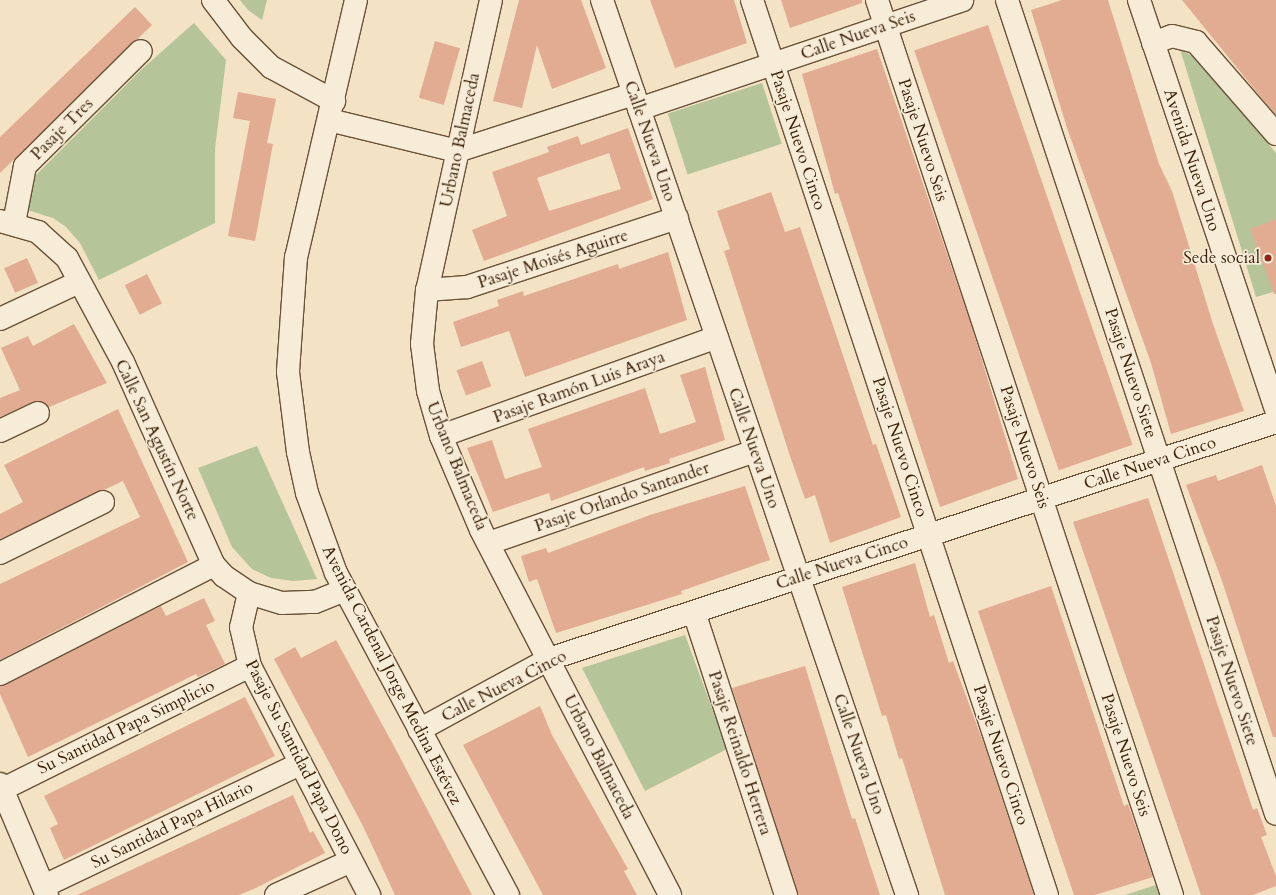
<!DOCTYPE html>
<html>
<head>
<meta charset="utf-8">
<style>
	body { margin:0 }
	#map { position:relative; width:1276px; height:895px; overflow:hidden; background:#f3e2c3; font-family:Cardo,serif }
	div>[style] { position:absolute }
	.green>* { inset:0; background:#b5c499; transform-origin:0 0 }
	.building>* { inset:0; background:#e2ac92; transform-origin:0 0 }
	.roads { filter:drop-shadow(1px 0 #695237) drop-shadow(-1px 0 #695237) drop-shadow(0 1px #695237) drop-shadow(0 -1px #695237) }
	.street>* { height:22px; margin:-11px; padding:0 11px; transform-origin:11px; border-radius:11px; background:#f7ecd8 }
	.secondary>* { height:22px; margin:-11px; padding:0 11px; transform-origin:11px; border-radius:11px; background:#f7ecd8 }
	.dots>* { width:11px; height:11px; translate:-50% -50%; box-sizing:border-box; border:2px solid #f7ecd8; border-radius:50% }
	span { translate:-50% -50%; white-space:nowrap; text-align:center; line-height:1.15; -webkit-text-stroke:3.5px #f7ecd8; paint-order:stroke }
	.street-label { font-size:17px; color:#3b2208 }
	.poi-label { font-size:17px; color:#3b2208 }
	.right { translate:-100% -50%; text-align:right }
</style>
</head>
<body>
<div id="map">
	<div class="green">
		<i style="clip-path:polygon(240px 0,267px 0,262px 20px,248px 10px)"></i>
		<i style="clip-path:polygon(194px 23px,226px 60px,215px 149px,215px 223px,99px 280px,80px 243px,66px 227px,53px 218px,24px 209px,29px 182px,141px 70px)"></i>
		<i style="clip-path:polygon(1180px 49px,1199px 60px,1276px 153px,1276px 291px,1256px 297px)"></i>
		<i style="left:762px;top:83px;width:64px;height:99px;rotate:72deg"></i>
		<i style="clip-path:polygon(257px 446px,317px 579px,293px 581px,271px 578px,252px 569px,232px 547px,198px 468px)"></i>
		<i style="clip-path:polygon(685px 635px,727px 749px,645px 791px,582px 668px)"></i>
		<i style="clip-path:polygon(1156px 885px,1160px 895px,1125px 895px)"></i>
	</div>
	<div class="building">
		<i style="clip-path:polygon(519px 0,581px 0,606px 68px,552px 89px,537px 45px,522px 108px,493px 101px)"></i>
		<i style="clip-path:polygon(650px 0,734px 0,747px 43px,675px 68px)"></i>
		<i style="clip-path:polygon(781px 0,862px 0,862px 3px,790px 28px)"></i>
		<i style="clip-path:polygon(1062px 0,1108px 0,1159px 164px,1172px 191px,1213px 324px,1244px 411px,1171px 434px,1151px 363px,1067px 128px,1031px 10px)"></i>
		<i style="clip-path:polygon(1182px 0,1276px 0,1276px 115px,1255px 90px)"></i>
		<i style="clip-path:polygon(135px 7px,152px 25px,0 173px,0 137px)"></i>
		<i style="left:988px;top:25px;width:444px;height:78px;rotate:71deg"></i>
		<i style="left:435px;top:41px;width:26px;height:59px;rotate:16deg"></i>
		<i style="clip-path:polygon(877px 49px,971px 324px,1018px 479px,940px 507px,838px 193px,835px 194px,802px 74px)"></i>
		<i style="clip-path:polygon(238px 92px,276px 99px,267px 143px,273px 144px,255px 241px,228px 236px,250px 121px,233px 118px)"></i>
		<i style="clip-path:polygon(evenodd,628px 128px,653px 199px,484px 261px,472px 230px,507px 216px,492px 172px,549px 152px,547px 147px,578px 136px,581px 145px,628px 128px,609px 153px,621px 189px,549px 211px,537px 178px,609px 153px)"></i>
		<i style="clip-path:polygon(771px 192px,785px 232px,800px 227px,873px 445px,876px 444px,901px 517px,830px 543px,815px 495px,805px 499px,790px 456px,724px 251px,730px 249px,717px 211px)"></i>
		<i style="clip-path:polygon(1276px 219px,1276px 294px,1274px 294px,1250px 229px)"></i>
		<i style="clip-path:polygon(668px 252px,687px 320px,525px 377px,509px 331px,461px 347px,453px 322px,499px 306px,497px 300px,523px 291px,524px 296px,618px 264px,619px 269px)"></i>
		<i style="left:27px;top:258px;width:27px;height:25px;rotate:66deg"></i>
		<i style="left:147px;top:274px;width:33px;height:25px;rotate:63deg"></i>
		<i style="clip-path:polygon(74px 324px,107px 383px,49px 407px,39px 401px,33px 402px,0 417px,0 398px,20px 390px,1px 348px,28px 336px,33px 346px)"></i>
		<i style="left:482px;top:361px;width:27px;height:27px;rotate:70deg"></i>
		<i style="clip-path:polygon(705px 367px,725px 440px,669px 459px,670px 463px,645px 471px,644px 467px,551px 501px,549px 493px,493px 512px,467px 448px,492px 440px,505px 479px,542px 467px,528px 429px,645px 388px,660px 434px,696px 422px,680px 375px)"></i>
		<i style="clip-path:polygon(118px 409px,188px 562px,0 660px,0 584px,140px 517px,123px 481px,0 539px,0 514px,23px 502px,4px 465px)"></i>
		<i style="clip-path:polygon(1262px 465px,1276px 506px,1276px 737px,1273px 737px,1221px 578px,1186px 485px,1216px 475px,1218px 481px)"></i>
		<i style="clip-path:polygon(745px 486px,770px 560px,681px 591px,682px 594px,556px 633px,537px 579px,529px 582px,521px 556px,546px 548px,548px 553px,650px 515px)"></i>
		<i style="clip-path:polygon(1148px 498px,1253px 810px,1257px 808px,1267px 835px,1261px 837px,1276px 876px,1276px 886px,1253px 895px,1201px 895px,1073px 522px)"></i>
		<i style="clip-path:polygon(915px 563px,930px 617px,934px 615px,949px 663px,953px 661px,985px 747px,1034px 895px,945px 895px,902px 758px,899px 759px,886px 715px,882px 716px,842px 587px)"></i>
		<i style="clip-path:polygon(1051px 586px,1124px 806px,1128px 804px,1153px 877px,1095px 895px,1074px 895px,978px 611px)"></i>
		<i style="clip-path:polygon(204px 598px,215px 621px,206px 625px,225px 664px,198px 677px,196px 674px,28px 757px,0 694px,0 686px,161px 606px,166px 616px)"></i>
		<i style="clip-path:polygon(336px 640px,394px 746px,472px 895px,395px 895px,363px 826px,274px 659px,295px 647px,301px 658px)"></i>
		<i style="clip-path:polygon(805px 666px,852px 819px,855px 818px,880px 895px,798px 895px,732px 688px)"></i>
		<i style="clip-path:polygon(245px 697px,275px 756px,64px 860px,50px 828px,58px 824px,44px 796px)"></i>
		<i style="clip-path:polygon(540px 706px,552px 735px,628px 869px,624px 871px,637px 895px,543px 895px,463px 745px)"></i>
		<i style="clip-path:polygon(293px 795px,310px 833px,313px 831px,325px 853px,256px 888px,239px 895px,77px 895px)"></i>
	</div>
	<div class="roads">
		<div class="street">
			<i style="left:213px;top:0;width:48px;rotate:52.7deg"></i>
			<i style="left:242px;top:38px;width:41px;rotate:45deg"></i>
			<i style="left:271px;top:67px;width:72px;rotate:28.4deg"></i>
			<i style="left:491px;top:0;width:297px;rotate:102.4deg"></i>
			<i style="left:427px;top:290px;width:54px;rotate:95.3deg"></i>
			<i style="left:422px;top:344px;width:47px;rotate:82.7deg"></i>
			<i style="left:428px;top:391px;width:47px;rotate:73.9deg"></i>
			<i style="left:441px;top:436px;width:102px;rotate:66.9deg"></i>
			<i style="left:481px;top:530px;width:411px;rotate:62.6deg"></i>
			<i style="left:602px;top:0;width:946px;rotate:71.18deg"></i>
			<i style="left:752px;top:0;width:942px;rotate:71.76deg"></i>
			<i style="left:877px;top:0;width:942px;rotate:71.76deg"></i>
			<i style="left:1007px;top:0;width:857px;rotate:71.71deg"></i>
			<i style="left:1139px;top:0;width:432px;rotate:71.5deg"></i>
			<i style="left:1153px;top:43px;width:20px;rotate:-20deg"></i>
			<i style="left:1172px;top:36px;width:25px;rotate:14deg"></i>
			<i style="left:1196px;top:42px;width:122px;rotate:49deg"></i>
			<i style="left:639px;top:109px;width:341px;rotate:-18.6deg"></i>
			<i style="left:329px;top:120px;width:132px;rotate:13.6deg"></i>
			<i style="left:457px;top:151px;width:186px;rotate:-17.9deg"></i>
			<i style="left:0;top:221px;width:40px;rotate:16deg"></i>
			<i style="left:38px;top:232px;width:39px;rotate:42deg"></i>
			<i style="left:67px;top:258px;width:118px;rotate:61.7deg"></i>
			<i style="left:123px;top:362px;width:222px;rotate:65.9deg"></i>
			<i style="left:214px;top:565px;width:15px;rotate:48deg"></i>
			<i style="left:224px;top:576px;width:30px;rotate:34deg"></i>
			<i style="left:249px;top:593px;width:34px;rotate:17deg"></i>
			<i style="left:282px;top:603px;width:33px;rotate:-2deg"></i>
			<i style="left:315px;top:602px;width:32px;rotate:-22deg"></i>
			<i style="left:14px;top:223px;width:58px;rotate:-79.1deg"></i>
			<i style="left:25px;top:166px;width:163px;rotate:-44.8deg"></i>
			<i style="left:427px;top:290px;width:40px;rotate:-4.3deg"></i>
			<i style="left:467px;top:287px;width:221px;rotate:-18.2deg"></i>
			<i style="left:0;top:319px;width:87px;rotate:-25.1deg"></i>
			<i style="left:0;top:431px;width:42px;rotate:-25.3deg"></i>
			<i style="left:441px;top:436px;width:293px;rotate:-19.7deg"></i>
			<i style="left:489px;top:543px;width:281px;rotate:-19.1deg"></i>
			<i style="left:0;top:553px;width:115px;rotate:-26.3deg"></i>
			<i style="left:249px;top:593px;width:35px;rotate:103deg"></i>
			<i style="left:241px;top:627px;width:40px;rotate:77deg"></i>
			<i style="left:250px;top:666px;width:258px;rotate:62.5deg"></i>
			<i style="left:694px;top:612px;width:298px;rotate:72deg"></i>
			<i style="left:0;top:674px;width:240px;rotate:-27deg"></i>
			<i style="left:419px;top:730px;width:148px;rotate:-28.6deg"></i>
			<i style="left:549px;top:659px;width:765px;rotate:-18.06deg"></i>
			<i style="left:0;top:784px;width:121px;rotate:67.1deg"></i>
			<i style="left:3px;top:789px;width:276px;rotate:-26.5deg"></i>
			<i style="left:44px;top:886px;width:284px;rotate:-25.5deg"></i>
			<i style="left:276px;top:895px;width:82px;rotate:-24.4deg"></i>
		</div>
		<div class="secondary">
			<i style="left:356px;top:0;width:264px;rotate:103.1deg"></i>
			<i style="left:296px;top:257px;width:115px;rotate:94deg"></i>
			<i style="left:288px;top:372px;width:81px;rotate:82.9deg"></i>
			<i style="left:298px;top:452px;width:42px;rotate:77.6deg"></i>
			<i style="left:307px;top:493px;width:85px;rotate:70.1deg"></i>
			<i style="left:336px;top:573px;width:365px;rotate:61.9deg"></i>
		</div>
	</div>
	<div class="dots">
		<i style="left:1268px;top:258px;background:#8f2418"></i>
	</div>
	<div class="street-label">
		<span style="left:858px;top:35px;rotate:-19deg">Calle Nueva Seis</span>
		<span style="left:62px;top:129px;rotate:-45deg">Pasaje Tres</span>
		<span style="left:460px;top:140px;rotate:-78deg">Urbano Balmaceda</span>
		<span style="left:798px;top:140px;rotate:72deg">Pasaje Nuevo Cinco</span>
		<span style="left:923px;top:140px;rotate:72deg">Pasaje Nuevo Seis</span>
		<span style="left:650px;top:141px;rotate:71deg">Calle Nueva Uno</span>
		<span style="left:1192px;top:160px;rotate:72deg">Avenida Nueva Uno</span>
		<span style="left:553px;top:259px;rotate:-18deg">Pasaje Moisés Aguirre</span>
		<span style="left:1131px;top:373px;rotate:72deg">Pasaje Nuevo Siete</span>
		<span style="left:579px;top:387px;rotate:-20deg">Pasaje Ramón Luis Araya</span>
		<span style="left:157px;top:440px;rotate:65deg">Calle San Agustín Norte</span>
		<span style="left:900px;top:447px;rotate:72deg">Pasaje Nuevo Cinco</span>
		<span style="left:1025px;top:447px;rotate:72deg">Pasaje Nuevo Seis</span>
		<span style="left:754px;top:448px;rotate:71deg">Calle Nueva Uno</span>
		<span style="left:1150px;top:463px;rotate:-18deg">Calle Nueva Cinco</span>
		<span style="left:457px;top:466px;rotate:68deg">Urbano Balmaceda</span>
		<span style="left:622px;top:497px;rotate:-19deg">Pasaje Orlando Santander</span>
		<span style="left:842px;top:563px;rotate:-18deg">Calle Nueva Cinco</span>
		<span style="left:392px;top:675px;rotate:63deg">Avenida Cardenal Jorge Medina Estévez</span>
		<span style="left:1232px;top:681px;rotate:72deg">Pasaje Nuevo Siete</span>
		<span style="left:504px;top:686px;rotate:-27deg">Calle Nueva Cinco</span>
		<span style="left:126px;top:727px;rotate:-26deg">Su Santidad Papa Simplicio</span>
		<span style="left:740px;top:753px;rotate:72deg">Pasaje Reinaldo Herrera</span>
		<span style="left:859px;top:754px;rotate:71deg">Calle Nueva Uno</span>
		<span style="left:1001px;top:755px;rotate:72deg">Pasaje Nuevo Cinco</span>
		<span style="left:1126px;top:755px;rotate:72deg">Pasaje Nuevo Seis</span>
		<span style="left:299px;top:757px;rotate:63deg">Pasaje Su Santidad Papa Dono</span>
		<span style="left:599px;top:757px;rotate:63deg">Urbano Balmaceda</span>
		<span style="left:172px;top:825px;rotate:-26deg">Su Santidad Papa Hilario</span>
	</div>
	<div class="poi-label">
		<span class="right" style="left:1260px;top:258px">Sede social</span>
	</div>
</div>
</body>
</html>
